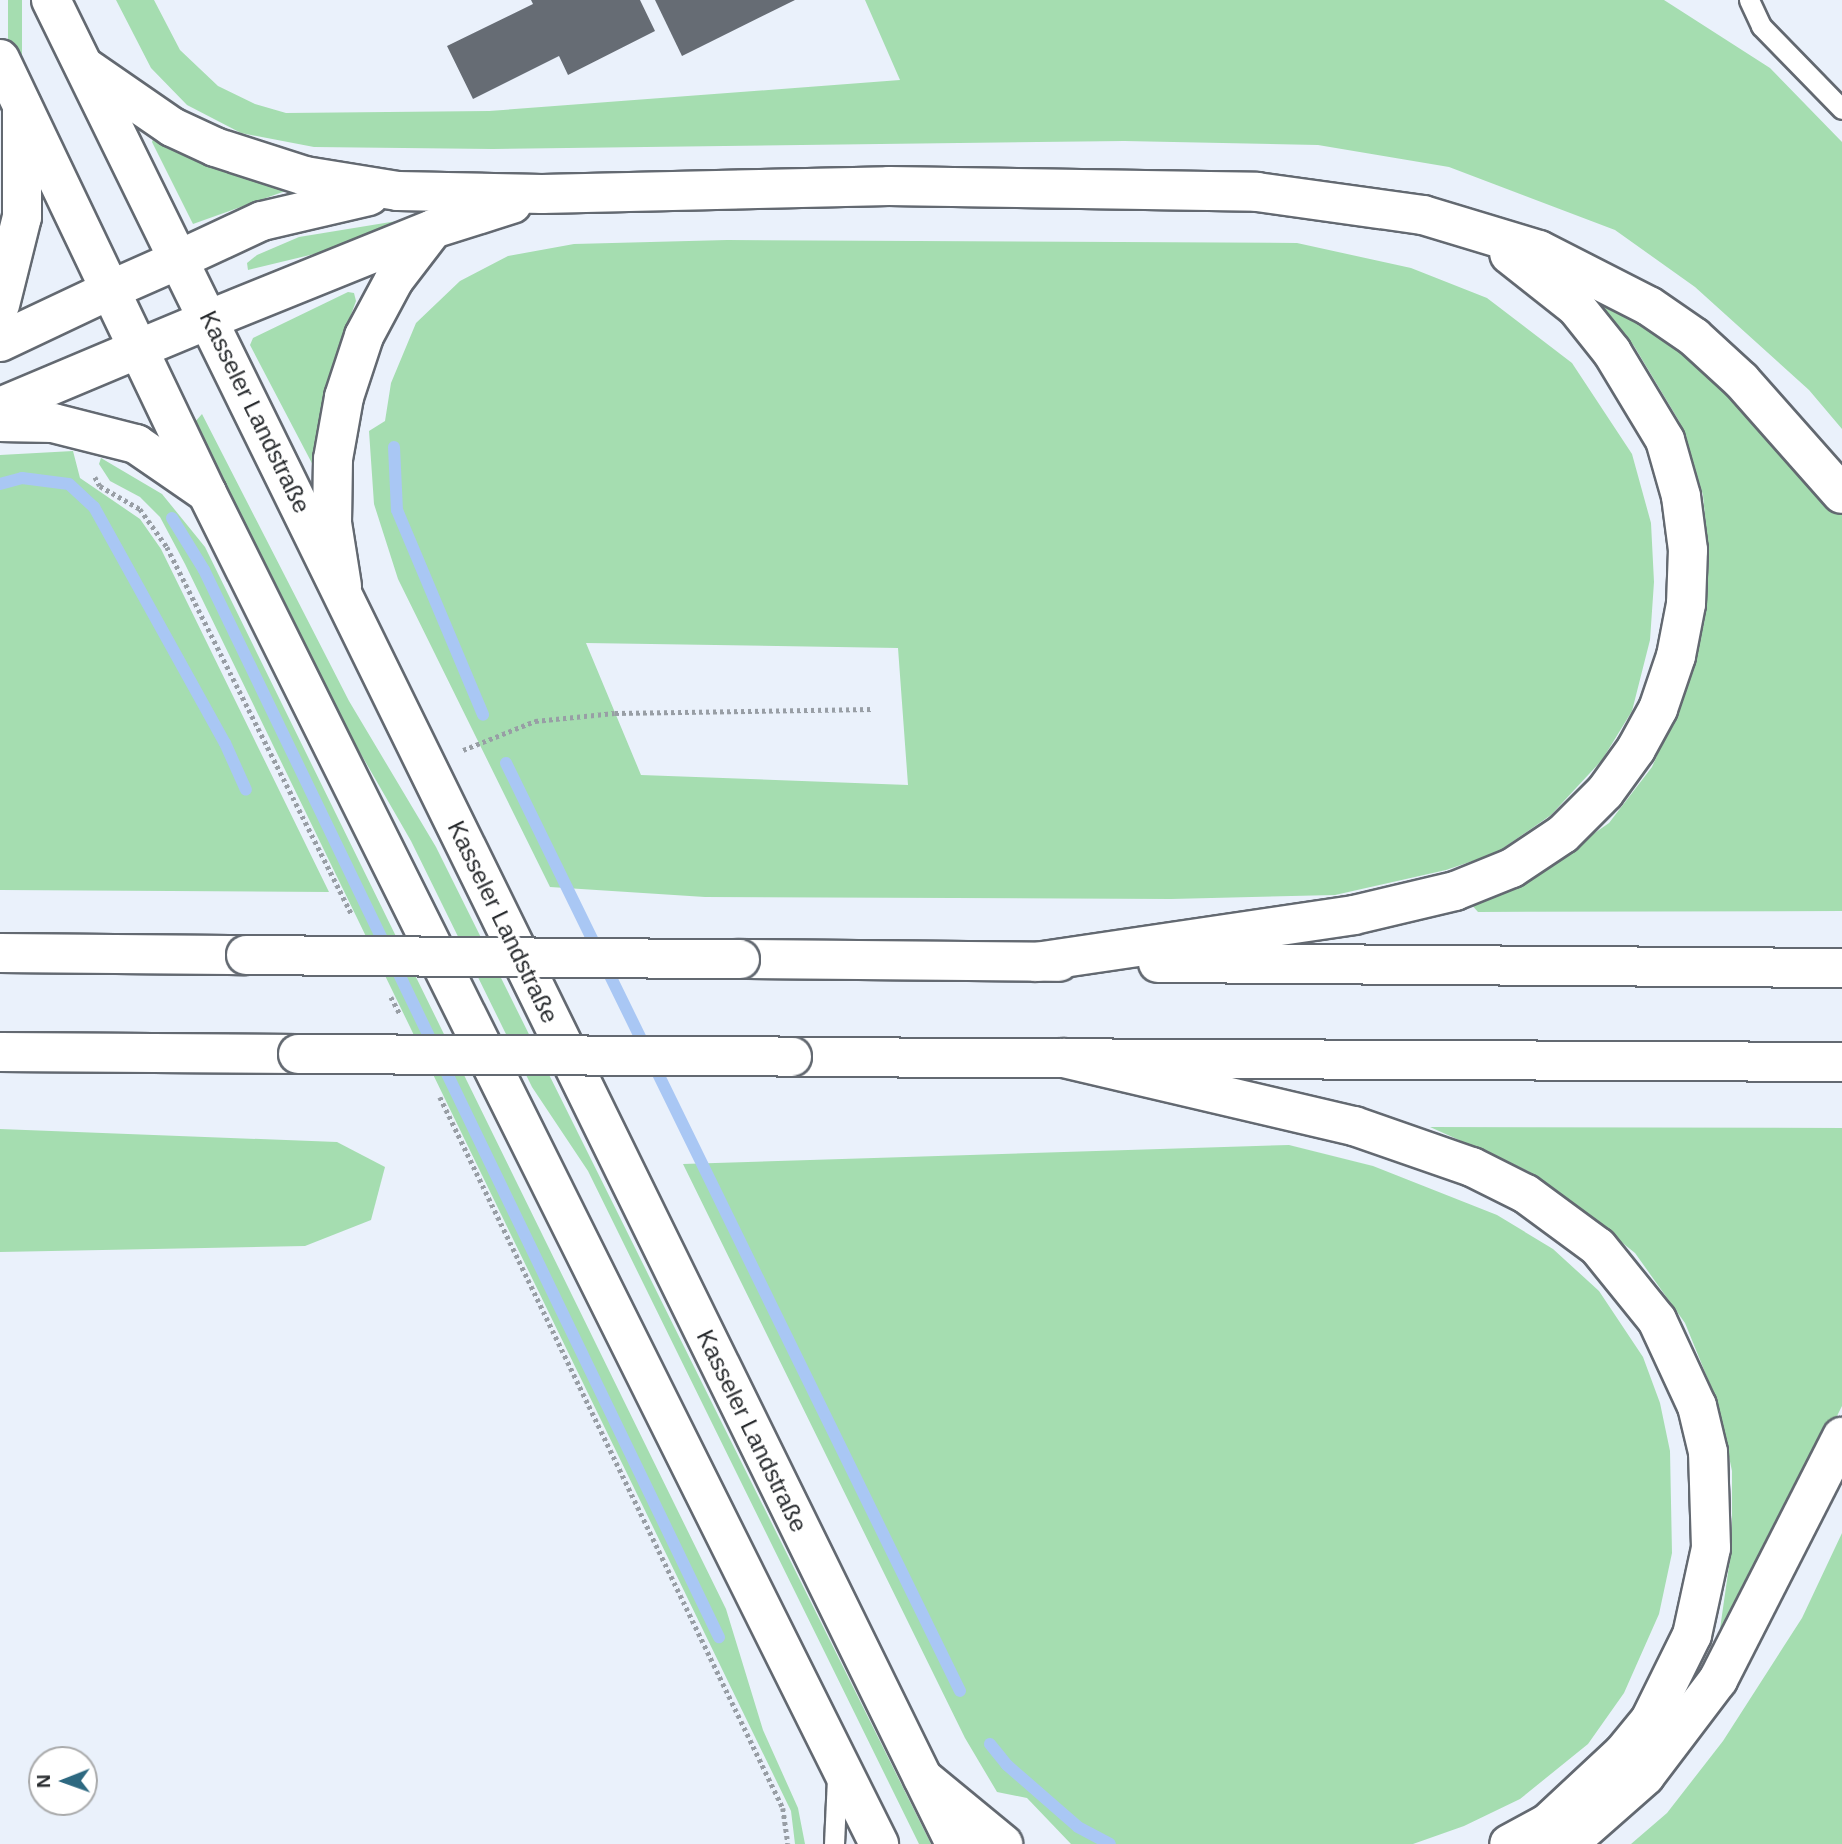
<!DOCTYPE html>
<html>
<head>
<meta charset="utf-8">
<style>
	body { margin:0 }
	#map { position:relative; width:1842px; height:1844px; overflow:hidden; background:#eaf1fb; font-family:Arial,sans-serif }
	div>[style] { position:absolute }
	.green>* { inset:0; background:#a5ddb0; transform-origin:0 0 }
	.stream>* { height:12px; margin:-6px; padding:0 6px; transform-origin:6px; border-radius:6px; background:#a9c7f4 }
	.building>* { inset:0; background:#666c74 }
	.path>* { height:4.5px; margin-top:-2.25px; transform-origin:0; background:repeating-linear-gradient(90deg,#989ea5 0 3.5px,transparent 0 7px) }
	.roads { filter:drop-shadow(2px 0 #636971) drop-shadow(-2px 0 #636971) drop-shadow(0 2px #636971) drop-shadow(0 -2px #636971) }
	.service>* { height:19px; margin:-9.5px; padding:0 9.5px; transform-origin:9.5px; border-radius:9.5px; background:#fff }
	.minor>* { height:38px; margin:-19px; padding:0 19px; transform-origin:19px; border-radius:19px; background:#fff }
	.primary>* { height:38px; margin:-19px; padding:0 19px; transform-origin:19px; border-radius:19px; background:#fff }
	.motorway>* { height:38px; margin:-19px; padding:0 19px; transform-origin:19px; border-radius:19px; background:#fff }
	.bridges { filter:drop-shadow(2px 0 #636971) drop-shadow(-2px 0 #636971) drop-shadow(0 2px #636971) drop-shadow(0 -2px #636971) }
	.motorway-bridge>* { height:38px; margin:-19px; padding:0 19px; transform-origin:19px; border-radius:19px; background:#fff }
	span { translate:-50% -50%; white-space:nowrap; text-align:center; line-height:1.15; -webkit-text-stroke:7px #fff; paint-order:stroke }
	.street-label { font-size:24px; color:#272a2d }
	.north { position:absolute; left:28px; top:1746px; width:70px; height:70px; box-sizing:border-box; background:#fff; border:2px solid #a9aaab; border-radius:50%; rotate:269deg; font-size:19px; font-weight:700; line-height:28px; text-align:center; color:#272a2d }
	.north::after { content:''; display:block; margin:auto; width:24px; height:32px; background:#2d6880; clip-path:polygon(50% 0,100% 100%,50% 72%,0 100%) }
</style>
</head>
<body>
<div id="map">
	<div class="green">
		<i style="left:8px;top:0;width:14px;height:221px"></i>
		<i style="clip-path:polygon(116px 0,154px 0,180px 50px,218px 86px,255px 104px,286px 113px,489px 111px,900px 80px,865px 0,1664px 0,1770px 68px,1842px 142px,1842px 429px,1809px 390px,1695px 287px,1615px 230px,1449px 167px,1318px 145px,1124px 141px,493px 149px,314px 147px,241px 133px,187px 105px,151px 68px)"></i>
		<i style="clip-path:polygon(155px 134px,291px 189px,193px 224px,152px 142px)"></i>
		<i style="clip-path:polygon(403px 220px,401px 233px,248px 270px,247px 263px,257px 255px,299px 237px)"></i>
		<i style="clip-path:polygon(evenodd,727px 240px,1297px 243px,1411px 268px,1487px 298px,1572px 363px,1632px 454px,1651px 523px,1654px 582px,1650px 640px,1632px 711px,1602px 760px,1551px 815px,1496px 853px,1446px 870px,1335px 895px,1171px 899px,705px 897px,550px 887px,398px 579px,374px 504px,369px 431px,385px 421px,391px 383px,416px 323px,460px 281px,508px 256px,574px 244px,727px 240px,586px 643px,898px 648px,908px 785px,641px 775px,586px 643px)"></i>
		<i style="clip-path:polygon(1580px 289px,1683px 347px,1797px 459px,1842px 513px,1842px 911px,1478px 912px,1470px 903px,1546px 867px,1609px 823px,1652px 767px,1683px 695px,1704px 624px,1709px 560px,1703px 495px,1679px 421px,1634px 346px)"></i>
		<i style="clip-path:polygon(348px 292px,354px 293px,356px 301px,332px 367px,316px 471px,250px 345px,253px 338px)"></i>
		<i style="clip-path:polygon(202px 414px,349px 701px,436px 847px,931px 1844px,919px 1844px,588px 1171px,532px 1087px,411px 841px,335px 709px,194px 423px)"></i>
		<i style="clip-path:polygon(73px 451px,80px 478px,140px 519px,161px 549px,329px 892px,0 890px,0 455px)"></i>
		<i style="clip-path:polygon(101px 458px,162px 494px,205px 547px,726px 1609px,763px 1730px,798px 1808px,805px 1844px,795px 1844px,791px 1811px,185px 564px,160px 517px,140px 497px,110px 481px,99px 464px)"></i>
		<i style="clip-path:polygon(1430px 1127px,1842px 1128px,1842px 1406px,1716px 1657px,1732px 1545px,1732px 1471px,1718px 1404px,1685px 1323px,1635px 1253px,1589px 1216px,1528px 1171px)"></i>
		<i style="clip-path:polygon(0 1129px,337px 1142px,385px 1167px,371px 1220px,305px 1246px,0 1252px)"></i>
		<i style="clip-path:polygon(1289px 1145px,1373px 1166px,1497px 1215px,1553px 1249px,1599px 1291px,1643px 1357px,1660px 1403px,1670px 1451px,1672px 1553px,1659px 1614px,1624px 1693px,1588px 1744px,1520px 1799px,1464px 1826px,1413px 1844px,1071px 1844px,1027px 1798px,997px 1792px,965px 1738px,683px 1164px)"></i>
		<i style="clip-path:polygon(1842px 1533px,1842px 1844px,1631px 1844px,1667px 1813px,1723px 1741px,1802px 1618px)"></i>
	</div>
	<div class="stream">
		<i style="left:394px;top:447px;width:63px;rotate:87.3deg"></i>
		<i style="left:397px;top:510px;width:222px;rotate:67.2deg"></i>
		<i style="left:0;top:484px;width:23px;rotate:-15deg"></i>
		<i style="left:22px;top:478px;width:47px;rotate:7.3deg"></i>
		<i style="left:69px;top:484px;width:34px;rotate:43deg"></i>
		<i style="left:94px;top:507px;width:270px;rotate:61deg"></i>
		<i style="left:225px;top:743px;width:51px;rotate:65.9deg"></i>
		<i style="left:172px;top:518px;width:61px;rotate:58.4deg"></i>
		<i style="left:204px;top:570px;width:1185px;rotate:64.24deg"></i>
		<i style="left:506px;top:763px;width:1033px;rotate:63.93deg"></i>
		<i style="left:990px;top:1744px;width:27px;rotate:51deg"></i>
		<i style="left:1007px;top:1765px;width:94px;rotate:41.1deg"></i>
		<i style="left:1078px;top:1827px;width:36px;rotate:28deg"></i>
	</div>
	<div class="building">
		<i style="clip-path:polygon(531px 0,640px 0,655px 31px,568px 75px,559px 56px,473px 99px,447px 46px,533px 4px)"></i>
		<i style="clip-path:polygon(655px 0,795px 0,682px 56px)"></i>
	</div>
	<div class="path">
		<i style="left:95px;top:477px;width:10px;rotate:61deg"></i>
		<i style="left:100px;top:486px;width:46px;rotate:29.9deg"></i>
		<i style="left:140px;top:509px;width:47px;rotate:54.6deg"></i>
		<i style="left:167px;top:547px;width:410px;rotate:63.3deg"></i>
		<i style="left:463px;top:750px;width:78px;rotate:-21.9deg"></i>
		<i style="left:535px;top:721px;width:80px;rotate:-5.7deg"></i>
		<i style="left:615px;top:713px;width:257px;rotate:-0.9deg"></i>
		<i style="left:391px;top:997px;width:19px;rotate:62deg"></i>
		<i style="left:440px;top:1097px;width:789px;rotate:64.25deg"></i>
		<i style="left:783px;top:1808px;width:36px;rotate:82deg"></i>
	</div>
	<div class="roads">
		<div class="service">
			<i style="left:1749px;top:0;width:29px;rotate:65deg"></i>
			<i style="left:1761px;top:26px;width:116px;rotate:45.7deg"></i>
			<i style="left:834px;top:1844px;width:65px;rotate:-87.4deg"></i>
		</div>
		<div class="minor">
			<i style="left:0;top:305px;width:91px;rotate:-76deg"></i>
			<i style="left:22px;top:217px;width:111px;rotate:-90deg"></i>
			<i style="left:0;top:342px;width:122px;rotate:-25.3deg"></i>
			<i style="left:0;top:407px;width:150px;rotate:-22.8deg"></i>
			<i style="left:0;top:422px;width:53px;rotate:1.1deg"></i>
			<i style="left:53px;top:423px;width:86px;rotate:14.2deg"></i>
			<i style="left:136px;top:444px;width:86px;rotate:34.6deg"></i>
		</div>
		<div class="primary">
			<i style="left:51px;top:0;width:2054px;rotate:63.88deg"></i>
			<i style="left:0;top:59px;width:481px;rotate:64.5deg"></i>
			<i style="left:207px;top:493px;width:1509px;rotate:63.55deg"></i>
			<i style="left:110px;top:290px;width:77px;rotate:-23.9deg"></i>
			<i style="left:138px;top:349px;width:78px;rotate:-22.6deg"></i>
		</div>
		<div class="motorway">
			<i style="left:85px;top:67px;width:106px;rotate:34.6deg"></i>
			<i style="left:172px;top:127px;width:47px;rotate:24.9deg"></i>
			<i style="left:215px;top:147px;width:95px;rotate:17.9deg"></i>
			<i style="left:305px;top:176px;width:94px;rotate:9.2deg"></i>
			<i style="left:398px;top:191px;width:144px;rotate:1.2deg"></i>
			<i style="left:542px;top:194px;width:347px;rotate:-1.3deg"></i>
			<i style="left:889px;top:186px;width:368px;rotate:0.9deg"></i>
			<i style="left:1257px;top:192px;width:168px;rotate:7.9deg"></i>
			<i style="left:1423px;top:215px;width:121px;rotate:16.8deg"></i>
			<i style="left:1539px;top:250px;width:123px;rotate:27deg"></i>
			<i style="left:1649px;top:306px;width:55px;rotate:34.6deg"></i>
			<i style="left:1694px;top:337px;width:64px;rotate:42.5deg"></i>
			<i style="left:1741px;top:380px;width:152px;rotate:48.5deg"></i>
			<i style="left:180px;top:259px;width:90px;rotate:-24.9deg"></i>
			<i style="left:262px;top:221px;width:110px;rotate:-13.2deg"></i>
			<i style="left:210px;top:319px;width:240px;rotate:-22deg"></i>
			<i style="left:433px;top:229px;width:83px;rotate:-17.6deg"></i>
			<i style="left:342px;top:586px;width:64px;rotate:-99deg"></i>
			<i style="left:332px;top:523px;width:64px;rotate:-89.1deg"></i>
			<i style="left:333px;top:459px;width:63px;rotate:-79.9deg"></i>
			<i style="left:344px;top:397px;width:64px;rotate:-71.8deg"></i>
			<i style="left:364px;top:336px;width:64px;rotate:-61.8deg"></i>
			<i style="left:394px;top:280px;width:64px;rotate:-52.6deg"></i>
			<i style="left:0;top:953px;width:246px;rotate:0.5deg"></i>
			<i style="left:740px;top:959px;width:319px;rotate:0.5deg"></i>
			<i style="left:1036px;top:962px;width:321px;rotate:-8.4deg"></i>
			<i style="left:1354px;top:915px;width:104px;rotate:-13.4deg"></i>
			<i style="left:1455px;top:891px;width:61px;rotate:-22deg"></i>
			<i style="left:1512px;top:868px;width:61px;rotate:-33.7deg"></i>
			<i style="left:1563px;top:834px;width:59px;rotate:-45deg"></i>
			<i style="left:1605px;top:792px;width:53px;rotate:-54.2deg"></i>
			<i style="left:1636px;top:749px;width:46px;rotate:-61.2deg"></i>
			<i style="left:1658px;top:709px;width:56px;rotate:-71.2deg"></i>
			<i style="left:1676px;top:656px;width:53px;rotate:-79.1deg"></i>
			<i style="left:1686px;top:604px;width:54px;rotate:-87.9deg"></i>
			<i style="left:1688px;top:550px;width:54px;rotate:-97.4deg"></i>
			<i style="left:1681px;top:496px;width:58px;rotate:-105.9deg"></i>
			<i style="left:1665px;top:440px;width:103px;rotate:-121.1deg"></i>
			<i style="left:1612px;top:352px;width:58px;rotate:-128.7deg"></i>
			<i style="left:1576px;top:307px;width:85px;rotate:-141.7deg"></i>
			<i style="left:1158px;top:963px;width:684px;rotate:0.42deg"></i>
			<i style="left:0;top:1052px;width:298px;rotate:0.4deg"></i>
			<i style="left:792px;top:1057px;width:1050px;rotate:0.27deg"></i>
			<i style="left:1064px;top:1058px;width:298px;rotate:13.2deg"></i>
			<i style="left:1354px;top:1126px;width:125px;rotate:19.2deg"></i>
			<i style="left:1472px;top:1167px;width:60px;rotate:26.6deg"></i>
			<i style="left:1526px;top:1194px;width:89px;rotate:36.4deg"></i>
			<i style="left:1598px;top:1247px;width:94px;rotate:51.1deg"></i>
			<i style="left:1657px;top:1320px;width:95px;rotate:65.1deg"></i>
			<i style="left:1697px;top:1406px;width:47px;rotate:76.6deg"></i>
			<i style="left:1708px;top:1452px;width:96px;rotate:88.2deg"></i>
			<i style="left:1711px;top:1548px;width:89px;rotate:102.3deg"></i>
			<i style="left:1692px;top:1635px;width:95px;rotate:116.3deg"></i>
			<i style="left:1650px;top:1720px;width:43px;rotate:129.3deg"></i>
			<i style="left:1623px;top:1753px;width:103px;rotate:137deg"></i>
			<i style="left:1548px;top:1823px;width:44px;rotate:151.7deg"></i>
			<i style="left:923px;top:1778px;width:104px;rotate:39.5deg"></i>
			<i style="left:1568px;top:1844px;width:103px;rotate:-41.4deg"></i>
			<i style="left:1645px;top:1776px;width:121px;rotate:-52.8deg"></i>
			<i style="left:1718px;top:1680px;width:273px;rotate:-63deg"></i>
		</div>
	</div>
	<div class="bridges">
		<div class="motorway-bridge">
			<i style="left:246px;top:955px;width:494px;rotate:0.5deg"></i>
			<i style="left:298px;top:1054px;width:494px;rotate:0.3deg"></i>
		</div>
	</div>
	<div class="street-label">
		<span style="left:255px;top:412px;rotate:64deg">Kasseler Landstraße</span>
		<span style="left:503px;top:922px;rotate:64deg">Kasseler Landstraße</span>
		<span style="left:752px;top:1431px;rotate:64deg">Kasseler Landstraße</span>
	</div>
	<div class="north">N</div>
</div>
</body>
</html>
